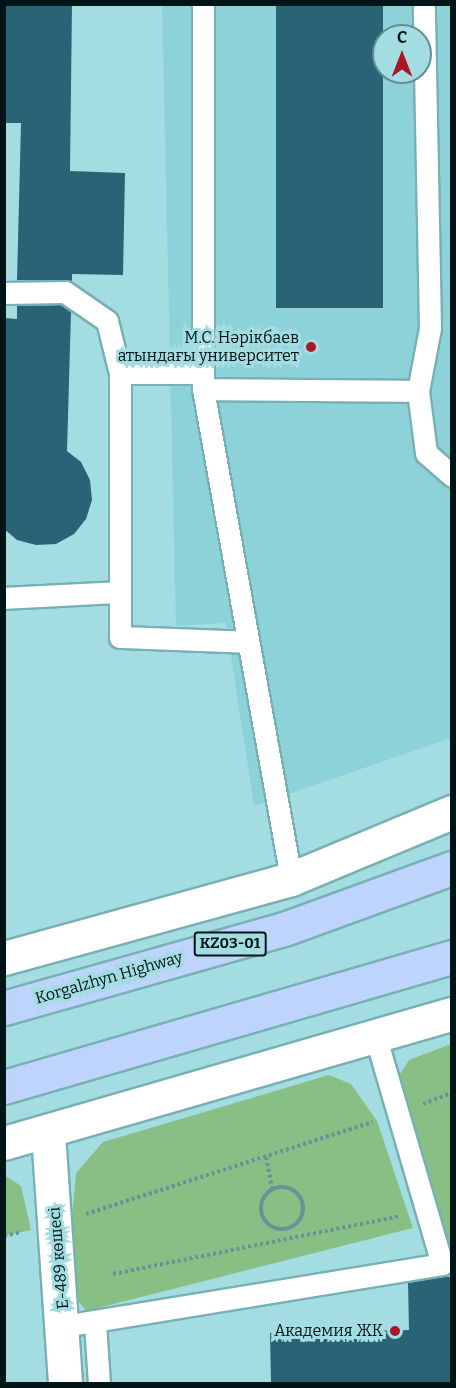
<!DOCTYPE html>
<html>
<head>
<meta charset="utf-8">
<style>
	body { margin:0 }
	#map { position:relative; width:456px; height:1388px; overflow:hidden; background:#a3dde2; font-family:Bitter,serif }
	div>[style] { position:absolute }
	.built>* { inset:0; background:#8ed2d9 }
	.green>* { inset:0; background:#88bf85 }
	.building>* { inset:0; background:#2a6376; transform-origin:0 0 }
	.path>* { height:4px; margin-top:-2px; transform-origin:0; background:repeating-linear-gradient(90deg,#679397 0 3px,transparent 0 6px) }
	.path>.ring { margin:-2px; padding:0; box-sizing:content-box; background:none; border:4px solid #679397; border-radius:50% }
	.roads { filter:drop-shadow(2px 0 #77b0b5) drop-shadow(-2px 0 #77b0b5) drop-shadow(0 2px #77b0b5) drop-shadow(0 -2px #77b0b5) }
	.service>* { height:21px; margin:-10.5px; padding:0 10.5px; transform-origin:10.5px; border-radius:10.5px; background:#fff }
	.minor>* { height:33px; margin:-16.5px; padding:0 16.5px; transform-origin:16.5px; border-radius:16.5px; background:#fff }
	.primary>* { height:33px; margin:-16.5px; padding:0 16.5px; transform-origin:16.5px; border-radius:16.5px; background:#bfd4fd }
	.dots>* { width:16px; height:16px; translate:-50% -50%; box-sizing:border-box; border:3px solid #a3dde2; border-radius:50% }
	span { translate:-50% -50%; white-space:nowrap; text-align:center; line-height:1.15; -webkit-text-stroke:6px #a3dde2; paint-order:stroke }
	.shield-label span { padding:2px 4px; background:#a3dde2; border:2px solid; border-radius:4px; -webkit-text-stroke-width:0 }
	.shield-label { font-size:15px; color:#011517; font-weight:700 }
	.poi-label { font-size:16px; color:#011517 }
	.right { translate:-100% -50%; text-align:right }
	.street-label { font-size:16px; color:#011517 }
	.frame { position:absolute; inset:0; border:6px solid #011517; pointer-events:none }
	.north { position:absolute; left:372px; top:24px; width:60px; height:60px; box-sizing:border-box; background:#a3dde2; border:2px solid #628d91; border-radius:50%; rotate:0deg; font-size:16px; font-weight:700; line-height:24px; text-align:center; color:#011517 }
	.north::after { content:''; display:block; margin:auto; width:21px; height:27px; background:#ab1626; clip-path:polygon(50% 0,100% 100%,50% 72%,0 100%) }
</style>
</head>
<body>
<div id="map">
	<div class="built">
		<i style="clip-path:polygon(evenodd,162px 5px,451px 5px,451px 738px,254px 806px,226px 623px,176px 626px,162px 5px,384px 36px,420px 36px,420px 72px,384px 72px,384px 36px)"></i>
	</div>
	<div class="green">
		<i style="clip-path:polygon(451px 1044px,451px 1246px,449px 1247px,400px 1074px,409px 1060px)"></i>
		<i style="clip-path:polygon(329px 1075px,351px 1084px,377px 1121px,413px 1228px,86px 1311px,77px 1299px,72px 1219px,76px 1173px,103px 1142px)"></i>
		<i style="clip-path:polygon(4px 1175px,21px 1186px,31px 1230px,5px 1236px)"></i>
	</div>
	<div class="building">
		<i style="clip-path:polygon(4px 4px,72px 4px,70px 171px,125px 173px,123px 275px,72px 274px,72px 281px,17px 280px,21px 123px,4px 123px)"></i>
		<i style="left:276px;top:4px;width:107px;height:304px"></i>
		<i style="clip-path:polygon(61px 305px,71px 312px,67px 451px,81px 462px,90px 480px,92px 500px,86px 519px,74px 534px,56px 544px,36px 545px,17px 540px,4px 529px,4px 318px,17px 319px,17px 306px)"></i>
		<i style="clip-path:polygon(442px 1277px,452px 1277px,452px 1383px,271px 1383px,270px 1333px,409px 1330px,408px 1283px)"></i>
	</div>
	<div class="path">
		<i style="left:423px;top:1104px;width:31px;rotate:-21deg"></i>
		<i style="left:266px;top:1157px;width:33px;rotate:79deg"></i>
		<i class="ring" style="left:261px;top:1187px;width:38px;height:38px"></i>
		<i style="left:86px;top:1214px;width:301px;rotate:-17.8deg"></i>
		<i style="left:4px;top:1236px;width:17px;rotate:-13deg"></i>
		<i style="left:113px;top:1274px;width:293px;rotate:-11.4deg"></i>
	</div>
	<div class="roads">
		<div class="service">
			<i style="left:203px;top:4px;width:385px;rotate:90deg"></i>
			<i style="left:203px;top:389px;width:498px;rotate:79.8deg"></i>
			<i style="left:4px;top:293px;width:61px;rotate:-0.9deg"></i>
			<i style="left:65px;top:292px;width:51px;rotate:34.6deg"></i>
			<i style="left:107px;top:321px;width:54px;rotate:76deg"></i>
			<i style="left:203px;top:373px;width:83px;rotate:180deg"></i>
			<i style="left:120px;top:373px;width:264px;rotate:90deg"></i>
			<i style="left:120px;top:637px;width:128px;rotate:2.2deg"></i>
			<i style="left:203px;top:389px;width:215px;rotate:0.5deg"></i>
			<i style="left:418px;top:391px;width:63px;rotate:82.6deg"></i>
			<i style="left:426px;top:453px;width:35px;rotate:41deg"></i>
			<i style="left:418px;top:391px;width:64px;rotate:-79.2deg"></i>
			<i style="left:430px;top:328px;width:324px;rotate:-91.1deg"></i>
			<i style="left:4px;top:598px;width:116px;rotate:-3deg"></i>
			<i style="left:95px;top:1323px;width:61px;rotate:86.2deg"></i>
			<i style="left:64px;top:1326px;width:383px;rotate:-9.3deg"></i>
			<i style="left:442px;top:1264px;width:235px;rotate:-106.3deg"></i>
		</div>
		<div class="minor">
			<i style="left:4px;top:958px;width:298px;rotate:-15.4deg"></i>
			<i style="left:291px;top:879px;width:174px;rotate:-22.6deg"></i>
			<i style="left:48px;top:1133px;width:252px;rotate:86.1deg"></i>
			<i style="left:4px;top:1143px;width:466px;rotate:-16.1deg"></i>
		</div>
		<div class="primary">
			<i style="left:4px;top:1008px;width:291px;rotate:-15.8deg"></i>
			<i style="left:284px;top:929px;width:179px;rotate:-20deg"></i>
			<i style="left:4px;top:1087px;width:466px;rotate:-16.2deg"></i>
		</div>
	</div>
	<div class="dots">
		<i style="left:311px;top:347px;background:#ab1626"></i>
		<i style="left:395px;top:1331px;background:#ab1626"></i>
	</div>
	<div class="shield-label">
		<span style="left:230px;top:944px">KZ03-01</span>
	</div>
	<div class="poi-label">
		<span class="right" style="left:299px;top:347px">М.С. Нәрікбаев<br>атындағы университет</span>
		<span class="right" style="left:383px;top:1331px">Академия ЖК</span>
	</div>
	<div class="street-label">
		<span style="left:109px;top:978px;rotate:-16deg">Korgalzhyn Highway</span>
		<span style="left:59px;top:1258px;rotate:-95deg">Е-489 көшесі</span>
	</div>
	<div class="frame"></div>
	<div class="north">С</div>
</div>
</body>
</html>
